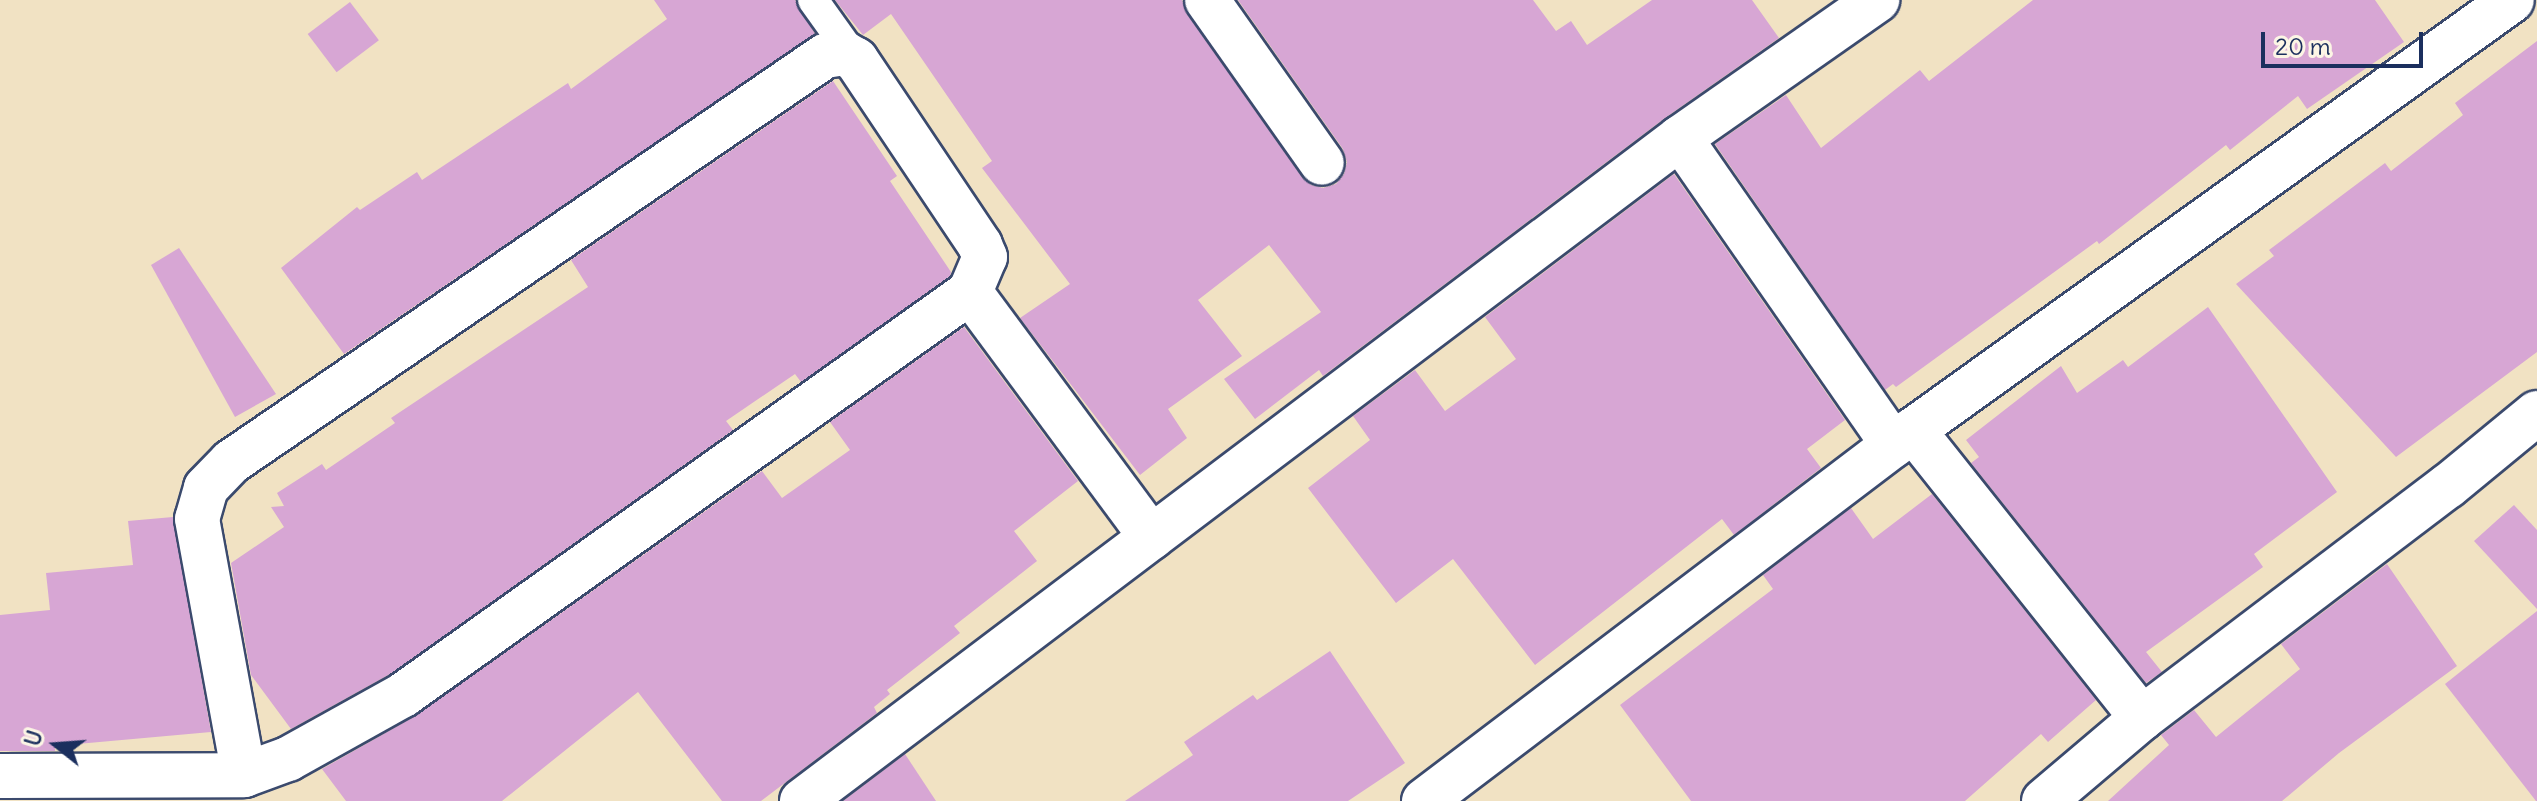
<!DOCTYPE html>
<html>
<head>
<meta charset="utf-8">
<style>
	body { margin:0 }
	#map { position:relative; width:2537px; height:801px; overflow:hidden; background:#f1e2c3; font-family:Delius,sans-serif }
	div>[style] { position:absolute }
	.building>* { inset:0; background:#d7a6d4; transform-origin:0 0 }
	.roads { filter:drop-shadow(2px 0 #3b4a6d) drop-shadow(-2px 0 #3b4a6d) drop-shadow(0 2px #3b4a6d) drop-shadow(0 -2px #3b4a6d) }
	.lane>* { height:30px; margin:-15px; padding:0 15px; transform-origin:15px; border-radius:15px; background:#fff }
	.street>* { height:44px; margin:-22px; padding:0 22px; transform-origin:22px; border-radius:22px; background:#fff }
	span { translate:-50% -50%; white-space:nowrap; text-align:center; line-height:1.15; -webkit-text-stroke:7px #fcf5e5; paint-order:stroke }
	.north { position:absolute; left:16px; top:705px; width:80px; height:80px; -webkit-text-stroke:6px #fcf5e5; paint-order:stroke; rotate:287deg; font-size:22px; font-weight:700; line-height:32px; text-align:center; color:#1b2f5e }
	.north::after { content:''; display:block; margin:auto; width:28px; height:36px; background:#1b2f5e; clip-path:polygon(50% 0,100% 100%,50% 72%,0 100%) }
	.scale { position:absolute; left:2261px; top:32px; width:162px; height:36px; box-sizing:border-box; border:4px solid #1b2f5e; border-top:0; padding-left:10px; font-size:24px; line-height:28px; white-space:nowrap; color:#1b2f5e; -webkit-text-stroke:6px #fcf5e5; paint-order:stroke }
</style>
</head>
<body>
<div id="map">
	<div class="building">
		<i style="clip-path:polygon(654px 0,795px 0,815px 34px,344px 354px,281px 268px,357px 207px,360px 210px,417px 172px,422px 180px,568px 83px,571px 89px,667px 19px)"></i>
		<i style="clip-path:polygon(835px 0,1182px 0,1187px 14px,1302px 177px,1311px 185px,1323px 188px,1336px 184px,1344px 174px,1347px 162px,1343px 149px,1238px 0,1533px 0,1556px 31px,1571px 21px,1587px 45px,1652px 0,1752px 0,1779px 38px,1665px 118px,1323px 376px,1319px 370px,1255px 419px,1224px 379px,1321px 312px,1269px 245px,1198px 300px,1242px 356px,1168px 409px,1187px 438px,1140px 475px,1020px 318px,1070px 284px,982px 168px,992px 161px,891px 14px,863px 35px)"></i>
		<i style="clip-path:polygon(2033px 0,2375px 0,2404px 42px,2307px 109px,2298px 96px,2230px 150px,2226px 145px,2099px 244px,2097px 241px,1896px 387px,1893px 384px,1885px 390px,1715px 144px,1786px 95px,1821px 148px,1920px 70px,1929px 81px)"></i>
		<i style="left:350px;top:2px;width:48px;height:53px;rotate:53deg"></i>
		<i style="clip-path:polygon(2537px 41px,2537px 352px,2396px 457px,2236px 284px,2274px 256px,2269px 250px,2385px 163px,2391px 171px,2463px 115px,2455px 103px)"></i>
		<i style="clip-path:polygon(833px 81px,897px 176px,890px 181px,951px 272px,950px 276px,801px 382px,795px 374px,726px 421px,733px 430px,390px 674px,291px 729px,251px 675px,231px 563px,284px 527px,271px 507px,284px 506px,277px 493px,322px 464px,326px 470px,395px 423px,391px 418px,588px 287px,571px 260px)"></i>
		<i style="clip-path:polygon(1674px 174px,1845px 420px,1807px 449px,1821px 468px,1734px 535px,1722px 519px,1535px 665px,1453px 559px,1396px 603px,1308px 488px,1370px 440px,1353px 416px,1415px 370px,1445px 411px,1516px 359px,1485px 317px)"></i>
		<i style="clip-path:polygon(179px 248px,276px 394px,235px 417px,151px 265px)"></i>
		<i style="clip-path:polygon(2208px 307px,2337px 492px,2254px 554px,2263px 567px,2146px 652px,2162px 672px,2146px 683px,1971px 463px,1979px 457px,1966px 440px,2061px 366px,2077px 393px,2123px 360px,2128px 367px)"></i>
		<i style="clip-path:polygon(964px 327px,1078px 481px,1014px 531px,1037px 561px,954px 626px,960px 633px,887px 690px,890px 694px,874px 707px,877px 713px,761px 801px,722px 801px,638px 692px,502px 801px,346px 801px,322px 769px,417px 715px,762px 471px,782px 498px,850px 450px,830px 422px)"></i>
		<i style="clip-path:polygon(1932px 494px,2096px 700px,2048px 742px,2041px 734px,1965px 801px,1691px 801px,1620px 705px,1773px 589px,1763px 575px,1851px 508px,1873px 539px)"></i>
		<i style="clip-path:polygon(2514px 505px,2537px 530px,2537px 609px,2474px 541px)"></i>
		<i style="clip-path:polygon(173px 517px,211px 732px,55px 746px,55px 751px,0 751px,0 615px,50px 610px,46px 573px,133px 565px,128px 521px)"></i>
		<i style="clip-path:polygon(2387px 564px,2457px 666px,2339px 753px,2282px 801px,2108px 801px,2169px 745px,2161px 735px,2194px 710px,2216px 737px,2300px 669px,2281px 644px)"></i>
		<i style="clip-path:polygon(2537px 611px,2537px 801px,2536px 801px,2445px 684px)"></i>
		<i style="clip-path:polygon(1330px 651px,1405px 763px,1348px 801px,1125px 801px,1193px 755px,1184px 742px,1253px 695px,1257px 700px)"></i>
		<i style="clip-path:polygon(905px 754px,936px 801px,843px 801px)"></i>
	</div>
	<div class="roads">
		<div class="lane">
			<i style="left:813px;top:0;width:74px;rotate:54.4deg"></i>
		</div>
		<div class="street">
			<i style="left:1207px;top:0;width:199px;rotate:54.8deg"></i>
			<i style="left:1680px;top:138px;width:374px;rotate:55.2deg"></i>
			<i style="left:970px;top:292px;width:305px;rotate:53.5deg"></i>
			<i style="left:1913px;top:430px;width:737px;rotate:-35.67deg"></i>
			<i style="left:0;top:776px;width:244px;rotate:-0.2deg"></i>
			<i style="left:244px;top:775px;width:47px;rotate:-20deg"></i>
			<i style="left:288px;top:759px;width:132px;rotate:-29.1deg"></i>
			<i style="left:403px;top:695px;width:696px;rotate:-35.4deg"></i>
			<i style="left:970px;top:292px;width:38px;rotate:-67deg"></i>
			<i style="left:985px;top:257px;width:13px;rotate:-113deg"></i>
			<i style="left:980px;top:245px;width:223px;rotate:-123.8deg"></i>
			<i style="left:856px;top:60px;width:14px;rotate:-150deg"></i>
			<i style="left:844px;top:53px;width:19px;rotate:171deg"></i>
			<i style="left:825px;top:56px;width:719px;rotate:145.65deg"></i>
			<i style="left:231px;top:462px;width:36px;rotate:134deg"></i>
			<i style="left:206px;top:488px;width:32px;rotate:106deg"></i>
			<i style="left:197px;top:519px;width:260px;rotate:79.6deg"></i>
			<i style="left:802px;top:801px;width:1100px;rotate:-37.06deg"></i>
			<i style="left:1680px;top:138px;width:241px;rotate:-35deg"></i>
			<i style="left:1424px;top:801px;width:614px;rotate:-37.19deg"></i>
			<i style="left:1913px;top:430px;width:368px;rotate:51.5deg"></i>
			<i style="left:2044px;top:801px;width:128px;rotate:-40.3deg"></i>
			<i style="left:2142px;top:718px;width:384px;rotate:-37.2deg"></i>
			<i style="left:2448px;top:486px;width:115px;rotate:-39.4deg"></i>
		</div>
	</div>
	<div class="north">U</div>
	<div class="scale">20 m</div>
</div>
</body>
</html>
